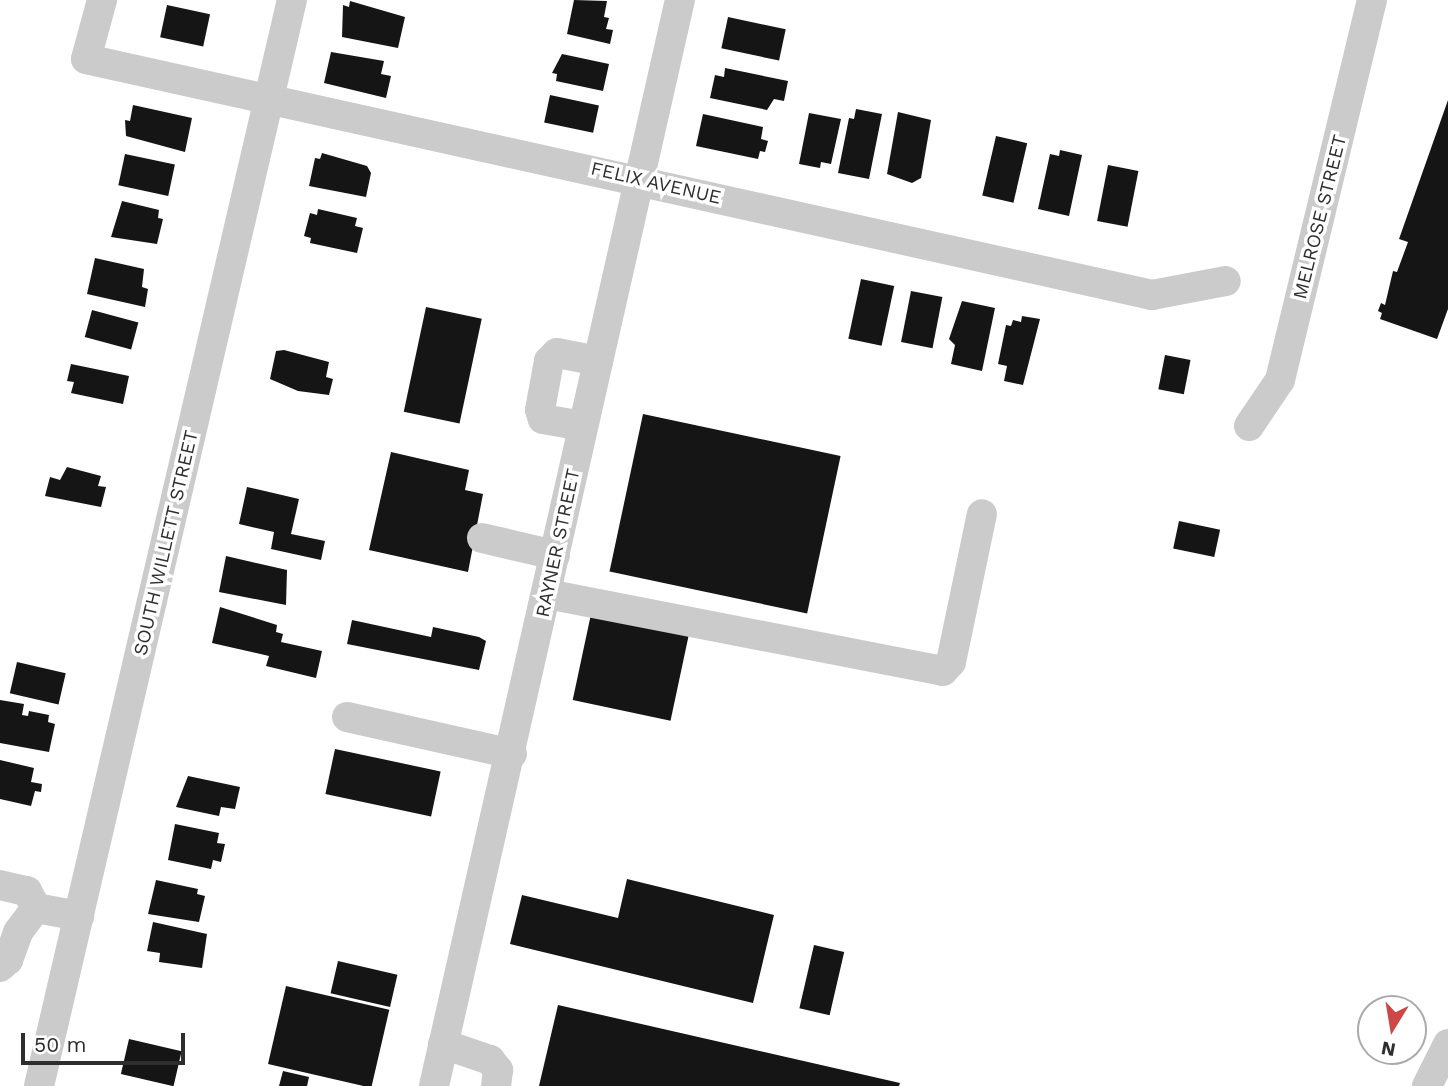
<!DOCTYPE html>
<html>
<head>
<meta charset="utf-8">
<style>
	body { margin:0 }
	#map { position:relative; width:1448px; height:1086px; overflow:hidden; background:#fff; font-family:"Work Sans",sans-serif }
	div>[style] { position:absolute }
	.building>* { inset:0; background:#151515; transform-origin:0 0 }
	.minor>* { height:30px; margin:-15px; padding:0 15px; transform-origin:15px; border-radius:15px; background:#cbcbcb }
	span { translate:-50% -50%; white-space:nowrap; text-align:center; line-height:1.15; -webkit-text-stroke:7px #fff; paint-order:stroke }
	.street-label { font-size:19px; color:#2e2e2e }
	.north { position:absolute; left:1357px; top:995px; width:70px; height:70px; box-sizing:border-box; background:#fff; border:2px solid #ababab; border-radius:50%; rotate:191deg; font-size:19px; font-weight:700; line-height:28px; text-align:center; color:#2e2e2e }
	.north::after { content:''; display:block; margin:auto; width:24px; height:32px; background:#ce4747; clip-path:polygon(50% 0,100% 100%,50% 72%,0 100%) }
	.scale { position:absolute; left:21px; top:1033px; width:164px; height:32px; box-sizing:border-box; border:4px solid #2e2e2e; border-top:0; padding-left:9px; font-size:21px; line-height:24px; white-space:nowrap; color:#2e2e2e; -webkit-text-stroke:5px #fff; paint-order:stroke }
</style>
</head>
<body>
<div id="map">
	<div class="building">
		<i style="clip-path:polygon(574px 0,607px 1px,604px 17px,609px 18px,606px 29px,613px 30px,610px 44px,567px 34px)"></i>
		<i style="clip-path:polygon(350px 1px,405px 17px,398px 48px,342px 37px,343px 5px,349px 7px)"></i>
		<i style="left:167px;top:5px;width:44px;height:33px;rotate:12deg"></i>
		<i style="left:728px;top:17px;width:59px;height:32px;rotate:12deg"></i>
		<i style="clip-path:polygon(331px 52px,384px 61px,381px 74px,391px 76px,386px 98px,324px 83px)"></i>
		<i style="clip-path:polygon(562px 54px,609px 64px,603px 91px,556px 81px,557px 74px,552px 73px)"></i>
		<i style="clip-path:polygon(725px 68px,788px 81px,784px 101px,774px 99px,767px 110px,710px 98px,715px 75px,724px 77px)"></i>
		<i style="left:550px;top:95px;width:50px;height:28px;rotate:12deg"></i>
		<i style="clip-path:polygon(1448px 100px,1448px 309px,1437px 339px,1380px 319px,1382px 313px,1378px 311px,1381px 303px,1385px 305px,1393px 271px,1397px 272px,1408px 242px,1399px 239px)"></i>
		<i style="clip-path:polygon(133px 105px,192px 118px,185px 152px,126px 136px,125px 120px,130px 121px)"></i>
		<i style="clip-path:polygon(856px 109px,882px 114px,869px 179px,838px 173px,849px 118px,854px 119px)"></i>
		<i style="clip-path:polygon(898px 112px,931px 120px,921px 178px,912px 183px,887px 174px)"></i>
		<i style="clip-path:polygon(809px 113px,841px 119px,831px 164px,821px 162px,820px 168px,799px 164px)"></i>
		<i style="clip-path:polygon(703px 114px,763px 127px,761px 139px,768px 141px,765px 152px,760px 151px,758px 159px,696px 146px)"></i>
		<i style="left:996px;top:136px;width:32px;height:61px;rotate:13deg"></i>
		<i style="clip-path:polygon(1060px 150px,1082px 155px,1069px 216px,1038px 209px,1050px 154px,1059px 156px)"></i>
		<i style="clip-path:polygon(322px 153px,367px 166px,371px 173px,366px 197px,309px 186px,315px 158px,320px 159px)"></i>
		<i style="left:125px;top:154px;width:51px;height:32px;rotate:12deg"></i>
		<i style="left:1108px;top:165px;width:31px;height:57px;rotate:11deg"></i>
		<i style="clip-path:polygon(122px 201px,159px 210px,158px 218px,163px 219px,157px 244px,111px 237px)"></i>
		<i style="clip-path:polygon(318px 209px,357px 218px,355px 226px,363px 228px,357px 253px,310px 243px,311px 238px,304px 236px,310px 213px,317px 215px)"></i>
		<i style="clip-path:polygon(95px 258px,144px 269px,142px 287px,148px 289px,145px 307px,87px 294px)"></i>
		<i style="left:861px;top:279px;width:34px;height:61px;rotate:12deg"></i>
		<i style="left:911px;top:291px;width:32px;height:52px;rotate:11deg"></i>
		<i style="clip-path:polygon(962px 301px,995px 308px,982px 371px,951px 364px,955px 345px,949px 339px)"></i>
		<i style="left:426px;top:307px;width:57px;height:107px;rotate:12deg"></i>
		<i style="left:92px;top:310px;width:48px;height:28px;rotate:15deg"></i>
		<i style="clip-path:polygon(1022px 316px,1040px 319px,1023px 385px,1004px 381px,1007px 366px,998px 364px,1006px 325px,1011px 326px,1013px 320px,1021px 322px)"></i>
		<i style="clip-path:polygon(284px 350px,329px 362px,326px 377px,333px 379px,329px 395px,298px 391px,270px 379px,276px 351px)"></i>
		<i style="left:1165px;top:355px;width:26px;height:35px;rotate:11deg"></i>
		<i style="clip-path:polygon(71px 364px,129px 376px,123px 404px,71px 393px,74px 382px,67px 381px)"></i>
		<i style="left:643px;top:414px;width:202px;height:161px;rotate:12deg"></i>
		<i style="clip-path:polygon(391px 452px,469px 470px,465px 490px,483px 494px,468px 572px,369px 550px)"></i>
		<i style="clip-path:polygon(67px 467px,101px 476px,98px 486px,106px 487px,101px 507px,45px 496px,50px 477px,60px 480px)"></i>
		<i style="clip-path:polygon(247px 487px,299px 499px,291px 534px,325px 541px,321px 560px,271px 549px,274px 532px,239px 524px)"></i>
		<i style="left:1179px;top:521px;width:42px;height:28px;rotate:12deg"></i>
		<i style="clip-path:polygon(226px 556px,287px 570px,286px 605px,219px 592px)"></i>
		<i style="clip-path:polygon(220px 607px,277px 625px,276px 632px,283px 634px,281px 642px,322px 651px,316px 678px,266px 666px,269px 656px,212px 643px)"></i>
		<i style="left:591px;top:614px;width:100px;height:88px;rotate:12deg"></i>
		<i style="clip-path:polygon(352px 620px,431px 637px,433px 627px,479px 637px,486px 641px,479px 670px,347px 644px)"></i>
		<i style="left:17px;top:662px;width:50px;height:32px;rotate:13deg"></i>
		<i style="clip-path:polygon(0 700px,24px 704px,22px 715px,28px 716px,29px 711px,49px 715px,48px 722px,55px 724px,49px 752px,0 743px)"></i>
		<i style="left:335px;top:749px;width:108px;height:46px;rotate:12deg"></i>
		<i style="clip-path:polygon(0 760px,34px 768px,31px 782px,42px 784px,41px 792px,35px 791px,31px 806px,0 799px)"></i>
		<i style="clip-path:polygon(188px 776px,240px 787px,235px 809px,221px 807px,219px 816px,176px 807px)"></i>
		<i style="clip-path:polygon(175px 824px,219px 833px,217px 843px,225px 844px,221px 862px,213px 860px,211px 869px,168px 860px)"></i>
		<i style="clip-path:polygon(627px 879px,774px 915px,753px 1003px,510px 944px,522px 895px,618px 918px)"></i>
		<i style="clip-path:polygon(156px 880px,198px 889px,197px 894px,205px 896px,199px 922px,148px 914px)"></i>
		<i style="clip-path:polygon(153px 922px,207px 934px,202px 968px,159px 962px,160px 953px,147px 951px)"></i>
		<i style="left:814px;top:945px;width:31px;height:65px;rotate:13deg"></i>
		<i style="left:338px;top:961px;width:61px;height:33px;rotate:13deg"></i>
		<i style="left:286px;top:986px;width:106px;height:80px;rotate:13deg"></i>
		<i style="clip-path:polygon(558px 1005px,900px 1083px,899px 1086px,539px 1086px)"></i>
		<i style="left:129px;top:1039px;width:54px;height:36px;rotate:13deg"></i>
		<i style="clip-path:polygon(283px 1071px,309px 1077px,307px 1086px,279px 1086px)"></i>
	</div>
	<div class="minor">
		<i style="left:102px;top:0;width:61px;rotate:105.2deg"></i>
		<i style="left:86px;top:59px;width:1092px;rotate:12.48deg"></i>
		<i style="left:1152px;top:295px;width:75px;rotate:-10.7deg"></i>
		<i style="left:583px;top:426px;width:41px;rotate:-170.1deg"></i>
		<i style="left:543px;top:419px;width:9px;rotate:-108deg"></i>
		<i style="left:540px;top:410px;width:50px;rotate:-79.6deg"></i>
		<i style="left:549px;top:361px;width:11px;rotate:-45deg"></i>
		<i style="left:557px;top:353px;width:42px;rotate:11deg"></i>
		<i style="left:1249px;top:426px;width:55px;rotate:-56deg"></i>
		<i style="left:1280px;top:380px;width:391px;rotate:-76.4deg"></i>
		<i style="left:482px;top:538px;width:75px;rotate:13.1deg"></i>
		<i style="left:547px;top:594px;width:403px;rotate:11deg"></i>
		<i style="left:943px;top:671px;width:12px;rotate:-48deg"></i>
		<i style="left:951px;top:662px;width:151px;rotate:-78.2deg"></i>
		<i style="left:347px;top:717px;width:169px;rotate:12.6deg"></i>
		<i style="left:0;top:885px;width:28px;rotate:13deg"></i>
		<i style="left:27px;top:891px;width:19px;rotate:62deg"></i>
		<i style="left:36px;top:908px;width:44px;rotate:10.5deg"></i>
		<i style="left:0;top:967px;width:11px;rotate:-41deg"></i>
		<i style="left:8px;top:960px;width:30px;rotate:-70deg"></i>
		<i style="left:18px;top:932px;width:30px;rotate:-53deg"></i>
		<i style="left:443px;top:1044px;width:50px;rotate:18.8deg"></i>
		<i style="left:490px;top:1060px;width:13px;rotate:51deg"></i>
		<i style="left:498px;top:1070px;width:16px;rotate:97deg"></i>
		<i style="left:39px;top:1086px;width:1115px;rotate:-76.89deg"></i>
		<i style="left:434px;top:1086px;width:1114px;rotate:-77.24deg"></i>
		<i style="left:1427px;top:1086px;width:47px;rotate:-63.4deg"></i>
	</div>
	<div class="street-label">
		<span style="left:656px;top:183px;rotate:13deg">FELIX AVENUE</span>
		<span style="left:1320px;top:217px;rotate:-76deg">MELROSE STREET</span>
		<span style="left:166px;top:543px;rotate:-77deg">SOUTH WILLETT STREET</span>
		<span style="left:558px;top:543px;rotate:-78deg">RAYNER STREET</span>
	</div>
	<div class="north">N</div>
	<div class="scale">50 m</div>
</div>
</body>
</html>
